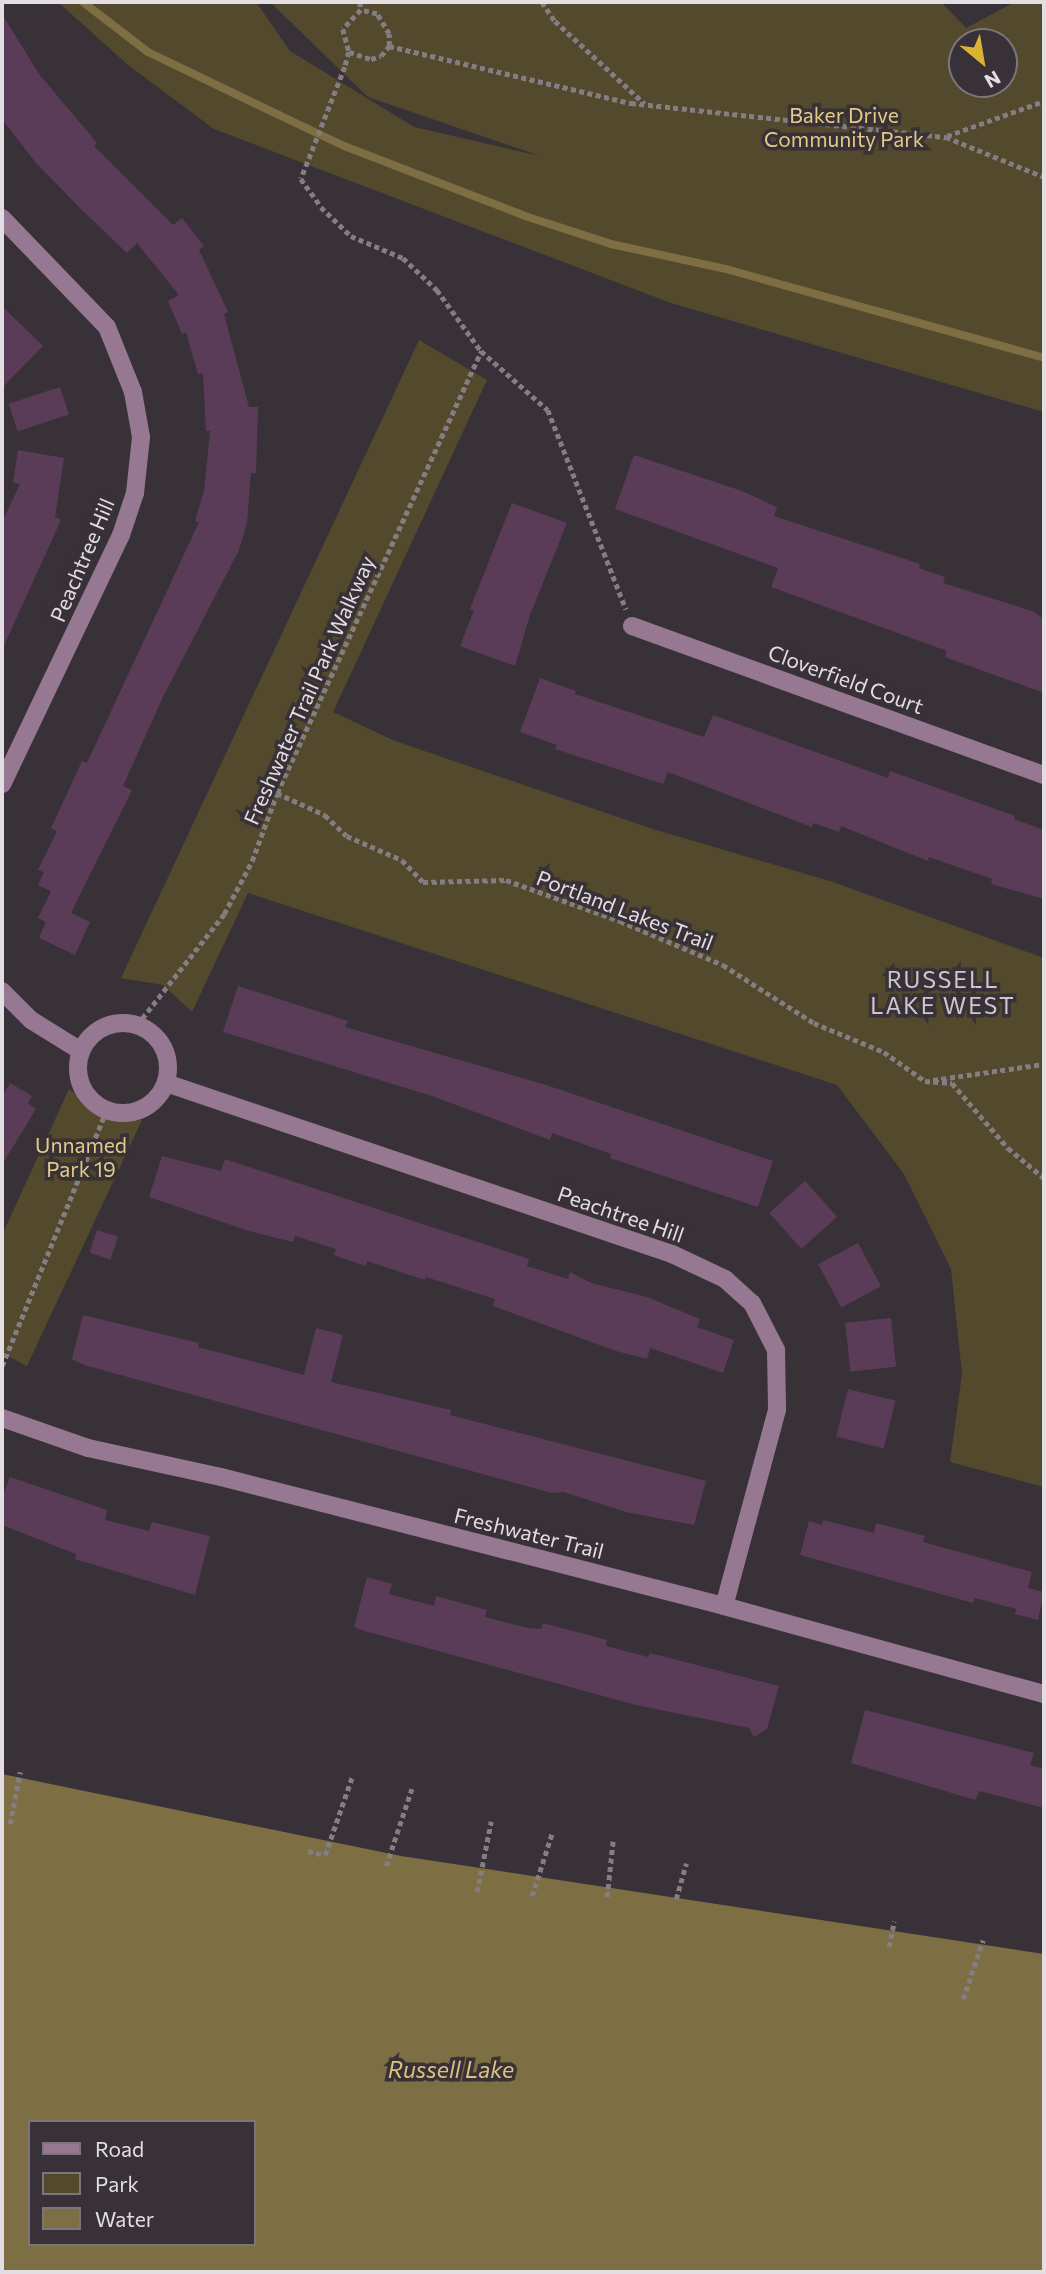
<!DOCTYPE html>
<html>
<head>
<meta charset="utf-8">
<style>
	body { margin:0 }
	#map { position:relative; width:1046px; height:2274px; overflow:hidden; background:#383137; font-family:Commissioner,sans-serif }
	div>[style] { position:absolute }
	.green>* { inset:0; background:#53492d }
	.water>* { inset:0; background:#7d6e44 }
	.stream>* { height:8px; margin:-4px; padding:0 4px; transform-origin:4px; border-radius:4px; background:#7d6e44 }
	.building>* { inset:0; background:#5b3c58; transform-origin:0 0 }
	.path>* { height:4.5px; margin-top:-2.25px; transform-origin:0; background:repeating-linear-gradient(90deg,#847e83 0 5px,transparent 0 8.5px) }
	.minor>* { height:18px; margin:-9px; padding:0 9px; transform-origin:9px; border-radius:9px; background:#977893 }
	.minor>.ring { margin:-9px; padding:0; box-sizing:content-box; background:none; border:18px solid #977893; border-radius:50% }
	span { translate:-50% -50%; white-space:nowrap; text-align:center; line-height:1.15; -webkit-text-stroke:7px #383137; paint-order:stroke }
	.park-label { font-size:21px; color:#e3cb85 }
	.street-label { font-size:21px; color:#e3dee2 }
	.neighbourhood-label { font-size:23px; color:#d0c6cf; letter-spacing:2px }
	.water-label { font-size:23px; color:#dbc27d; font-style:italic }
	.frame { position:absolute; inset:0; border:4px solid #e3dee2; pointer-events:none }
	.legend { position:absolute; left:28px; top:2120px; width:228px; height:126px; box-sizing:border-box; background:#383137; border:2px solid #7c767b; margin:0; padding:9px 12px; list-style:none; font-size:21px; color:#e3dee2 }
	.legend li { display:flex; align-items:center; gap:14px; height:35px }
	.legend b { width:35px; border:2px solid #7c767b }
	.north { position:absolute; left:948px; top:28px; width:70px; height:70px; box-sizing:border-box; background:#383137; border:2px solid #7c767b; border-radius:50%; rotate:150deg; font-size:19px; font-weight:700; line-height:28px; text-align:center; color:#e3dee2 }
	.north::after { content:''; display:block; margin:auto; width:24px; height:32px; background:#dab333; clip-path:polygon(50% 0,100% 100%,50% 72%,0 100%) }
</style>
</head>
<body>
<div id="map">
	<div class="green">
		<i style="clip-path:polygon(evenodd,58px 2px,256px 2px,290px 51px,414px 127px,540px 156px,368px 97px,270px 2px,941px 2px,966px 28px,1015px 2px,1044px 2px,1044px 412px,671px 303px,214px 129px,128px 65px,58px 2px,962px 42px,1004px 42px,1004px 84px,962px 84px,962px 42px)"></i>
		<i style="clip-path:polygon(419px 340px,487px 380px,333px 712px,395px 741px,653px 829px,833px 882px,1044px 958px,1044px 1487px,950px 1462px,962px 1374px,951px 1269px,904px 1174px,837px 1085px,248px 893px,192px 1012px,163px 985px,121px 978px)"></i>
		<i style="clip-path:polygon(69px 1089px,103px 1116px,142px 1120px,27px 1366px,2px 1353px,2px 1235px)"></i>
	</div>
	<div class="water">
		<i style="clip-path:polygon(evenodd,2px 1774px,401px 1856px,1044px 1954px,1044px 2272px,2px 2272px,2px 1774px,30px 2122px,254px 2122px,254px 2244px,30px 2244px,30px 2122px)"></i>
	</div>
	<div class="stream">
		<i style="left:83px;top:2px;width:82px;rotate:37.6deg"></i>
		<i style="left:148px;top:52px;width:145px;rotate:25.7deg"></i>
		<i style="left:279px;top:115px;width:72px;rotate:25.5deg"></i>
		<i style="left:344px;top:146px;width:197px;rotate:21.1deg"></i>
		<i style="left:528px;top:217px;width:87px;rotate:18deg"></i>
		<i style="left:611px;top:244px;width:118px;rotate:12.3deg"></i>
		<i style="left:726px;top:269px;width:330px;rotate:15.6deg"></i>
	</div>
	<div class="building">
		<i style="clip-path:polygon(2px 14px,39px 74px,97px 143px,94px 146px,173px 225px,182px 218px,204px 246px,199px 250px,228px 312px,224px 314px,249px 407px,258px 407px,256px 473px,251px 473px,247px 523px,239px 550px,163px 697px,123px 786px,132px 790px,71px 913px,90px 922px,75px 955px,39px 938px,46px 922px,38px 918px,51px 891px,38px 885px,44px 872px,38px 870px,57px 831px,51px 828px,71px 785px,82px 761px,87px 763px,199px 522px,195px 521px,204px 491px,210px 431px,206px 431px,203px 373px,198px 374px,186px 332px,182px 334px,168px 301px,179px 295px,137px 243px,127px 253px,83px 211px,36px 163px,2px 119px)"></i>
		<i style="clip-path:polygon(2px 306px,43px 346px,2px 388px)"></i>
		<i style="left:60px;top:387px;width:29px;height:54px;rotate:72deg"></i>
		<i style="clip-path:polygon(18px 450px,64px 458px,55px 517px,61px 520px,2px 650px,2px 522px,20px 484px,13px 483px)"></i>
		<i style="clip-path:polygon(634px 455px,742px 491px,777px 507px,774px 516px,920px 564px,919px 568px,945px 577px,943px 583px,1032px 611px,1044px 619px,1044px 693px,945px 657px,947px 651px,771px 587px,778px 568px,615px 509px)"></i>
		<i style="clip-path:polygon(512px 503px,567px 523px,530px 615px,515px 666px,460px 646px,474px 610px,470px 609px)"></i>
		<i style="clip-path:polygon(540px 678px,576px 691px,575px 694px,704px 737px,713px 715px,888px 778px,890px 771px,1015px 816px,1014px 819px,1044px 830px,1044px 899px,991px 884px,992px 879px,929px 857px,928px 861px,841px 826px,839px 832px,813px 823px,812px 827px,668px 772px,663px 784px,555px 749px,557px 745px,520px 732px)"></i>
		<i style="clip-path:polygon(238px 986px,348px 1021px,345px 1027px,543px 1084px,773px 1161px,758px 1207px,610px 1158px,611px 1154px,552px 1133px,550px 1140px,432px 1096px,223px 1032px)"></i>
		<i style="clip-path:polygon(10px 1083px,32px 1096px,28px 1103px,36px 1109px,2px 1165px,2px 1097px)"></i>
		<i style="clip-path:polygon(162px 1156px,221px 1171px,225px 1159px,529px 1259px,527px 1266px,568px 1279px,570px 1272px,591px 1283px,647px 1297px,700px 1319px,697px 1327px,734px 1340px,723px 1373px,650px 1348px,647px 1359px,616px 1351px,493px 1306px,495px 1299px,426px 1277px,425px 1280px,367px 1261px,366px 1266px,334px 1255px,336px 1249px,295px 1236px,293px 1242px,249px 1231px,149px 1197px)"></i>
		<i style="left:805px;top:1181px;width:48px;height:48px;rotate:48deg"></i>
		<i style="left:97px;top:1230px;width:22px;height:24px;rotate:18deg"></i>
		<i style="left:858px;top:1243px;width:49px;height:45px;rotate:62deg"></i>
		<i style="clip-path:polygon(83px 1315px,199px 1343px,198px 1347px,304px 1375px,316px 1328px,343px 1335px,331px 1382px,451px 1410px,450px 1415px,706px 1481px,694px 1525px,626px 1512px,564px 1492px,552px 1493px,84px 1365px,72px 1359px)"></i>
		<i style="left:891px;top:1318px;width:49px;height:46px;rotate:84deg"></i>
		<i style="left:848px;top:1389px;width:49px;height:49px;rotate:14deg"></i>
		<i style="clip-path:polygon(10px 1477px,107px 1510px,105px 1520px,149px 1531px,152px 1522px,210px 1536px,195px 1595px,75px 1559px,76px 1554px,2px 1525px,2px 1498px)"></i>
		<i style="clip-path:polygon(823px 1520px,874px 1533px,876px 1523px,925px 1536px,923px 1542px,1032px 1572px,1028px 1588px,1044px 1592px,1038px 1620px,1015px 1614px,1016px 1609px,975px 1598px,973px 1603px,800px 1555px,809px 1521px,822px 1525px)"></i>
		<i style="clip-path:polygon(367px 1577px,392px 1584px,389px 1594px,434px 1606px,436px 1596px,487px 1610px,485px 1617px,528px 1628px,541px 1629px,543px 1623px,607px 1640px,606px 1646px,648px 1657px,650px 1653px,779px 1686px,767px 1729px,754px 1737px,749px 1728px,636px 1705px,365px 1631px,354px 1627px)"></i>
		<i style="clip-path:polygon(865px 1710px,1034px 1753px,1030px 1765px,1044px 1769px,1044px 1808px,980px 1791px,975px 1800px,851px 1763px)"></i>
	</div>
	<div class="path">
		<i style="left:360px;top:2px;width:8px;rotate:83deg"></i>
		<i style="left:542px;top:2px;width:23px;rotate:56deg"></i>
		<i style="left:555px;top:21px;width:122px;rotate:42.7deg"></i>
		<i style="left:389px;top:46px;width:249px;rotate:13.3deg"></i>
		<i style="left:631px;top:103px;width:317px;rotate:6.2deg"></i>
		<i style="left:946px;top:137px;width:106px;rotate:22.2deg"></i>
		<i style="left:349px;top:52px;width:23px;rotate:18deg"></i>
		<i style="left:371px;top:59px;width:10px;rotate:-17deg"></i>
		<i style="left:381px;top:56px;width:13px;rotate:-51deg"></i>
		<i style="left:389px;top:46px;width:12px;rotate:-90deg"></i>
		<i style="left:389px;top:34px;width:23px;rotate:-121deg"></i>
		<i style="left:377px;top:14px;width:16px;rotate:-166deg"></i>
		<i style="left:361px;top:10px;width:26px;rotate:133deg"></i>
		<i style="left:343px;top:29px;width:24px;rotate:75deg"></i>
		<i style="left:349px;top:52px;width:16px;rotate:105deg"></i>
		<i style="left:345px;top:67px;width:120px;rotate:111.4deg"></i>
		<i style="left:301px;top:179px;width:34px;rotate:54deg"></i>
		<i style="left:321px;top:207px;width:42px;rotate:44deg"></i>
		<i style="left:351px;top:236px;width:56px;rotate:22.9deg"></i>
		<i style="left:403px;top:258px;width:47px;rotate:43.3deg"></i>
		<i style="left:437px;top:290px;width:75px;rotate:54.2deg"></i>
		<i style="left:481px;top:351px;width:89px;rotate:41.4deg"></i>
		<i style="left:548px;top:410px;width:214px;rotate:68.6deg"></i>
		<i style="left:947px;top:136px;width:103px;rotate:-19.8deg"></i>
		<i style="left:277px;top:793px;width:53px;rotate:24.6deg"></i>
		<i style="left:325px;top:815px;width:30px;rotate:44deg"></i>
		<i style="left:347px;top:836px;width:60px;rotate:23.6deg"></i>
		<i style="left:402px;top:860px;width:30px;rotate:46deg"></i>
		<i style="left:423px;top:882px;width:83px;rotate:-1.4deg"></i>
		<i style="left:506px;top:880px;width:121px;rotate:19.8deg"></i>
		<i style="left:620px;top:921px;width:112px;rotate:23.1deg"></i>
		<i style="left:723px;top:965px;width:108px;rotate:32.5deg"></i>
		<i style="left:814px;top:1023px;width:76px;rotate:22.5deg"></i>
		<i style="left:884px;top:1052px;width:50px;rotate:35.3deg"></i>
		<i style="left:925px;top:1081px;width:27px;rotate:4deg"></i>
		<i style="left:952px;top:1083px;width:86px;rotate:49.3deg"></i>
		<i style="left:1008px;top:1148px;width:47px;rotate:39.8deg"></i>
		<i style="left:137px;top:1025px;width:141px;rotate:-51.9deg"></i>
		<i style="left:224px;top:914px;width:60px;rotate:-62.2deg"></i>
		<i style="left:252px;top:861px;width:72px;rotate:-69.8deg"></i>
		<i style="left:277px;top:793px;width:487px;rotate:-65.2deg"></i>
		<i style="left:933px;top:1080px;width:112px;rotate:-8.2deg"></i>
		<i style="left:2px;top:1366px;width:278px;rotate:-67.8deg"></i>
		<i style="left:10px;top:1824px;width:53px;rotate:-79.1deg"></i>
		<i style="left:308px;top:1851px;width:17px;rotate:13deg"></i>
		<i style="left:325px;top:1855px;width:83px;rotate:-70.9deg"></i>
		<i style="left:386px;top:1866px;width:82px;rotate:-71.6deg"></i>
		<i style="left:477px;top:1892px;width:72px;rotate:-78.8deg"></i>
		<i style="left:532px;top:1896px;width:66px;rotate:-72.4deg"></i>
		<i style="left:607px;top:1897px;width:57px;rotate:-84deg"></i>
		<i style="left:676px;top:1899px;width:37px;rotate:-74deg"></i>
		<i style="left:889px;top:1947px;width:26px;rotate:-79deg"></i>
		<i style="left:963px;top:1999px;width:62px;rotate:-71.3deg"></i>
	</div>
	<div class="minor">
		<i style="left:2px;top:218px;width:151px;rotate:46.1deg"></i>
		<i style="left:107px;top:327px;width:70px;rotate:68.2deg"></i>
		<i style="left:133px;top:392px;width:46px;rotate:79.9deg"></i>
		<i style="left:141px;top:437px;width:56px;rotate:96.1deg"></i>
		<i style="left:135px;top:493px;width:44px;rotate:108.4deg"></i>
		<i style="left:121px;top:535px;width:276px;rotate:115.5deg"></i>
		<i style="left:632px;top:626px;width:438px;rotate:19.9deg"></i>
		<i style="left:2px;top:991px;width:41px;rotate:45deg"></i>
		<i style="left:31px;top:1020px;width:59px;rotate:31.8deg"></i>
		<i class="ring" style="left:78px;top:1023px;width:72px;height:72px"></i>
		<i style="left:166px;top:1083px;width:534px;rotate:18.67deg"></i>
		<i style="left:672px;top:1254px;width:59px;rotate:25.3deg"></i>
		<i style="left:725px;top:1279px;width:36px;rotate:42deg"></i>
		<i style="left:752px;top:1303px;width:53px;rotate:62.9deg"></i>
		<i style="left:776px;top:1350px;width:60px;rotate:89deg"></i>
		<i style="left:777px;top:1410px;width:203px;rotate:105.1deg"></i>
		<i style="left:2px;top:1418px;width:91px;rotate:19.2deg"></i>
		<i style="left:88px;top:1448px;width:136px;rotate:12.3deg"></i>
		<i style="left:221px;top:1477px;width:519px;rotate:14.38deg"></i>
		<i style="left:724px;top:1606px;width:332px;rotate:15.4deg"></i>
	</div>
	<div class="park-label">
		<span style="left:844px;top:127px">Baker Drive<br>Community Park</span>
		<span style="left:81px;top:1157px">Unnamed<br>Park 19</span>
	</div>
	<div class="street-label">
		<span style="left:82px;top:560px;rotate:-67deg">Peachtree Hill</span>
		<span style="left:846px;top:679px;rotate:20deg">Cloverfield Court</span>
		<span style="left:309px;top:690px;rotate:-66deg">Freshwater Trail Park Walkway</span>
		<span style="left:625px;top:910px;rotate:21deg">Portland Lakes Trail</span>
		<span style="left:621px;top:1214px;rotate:19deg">Peachtree Hill</span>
		<span style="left:529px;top:1533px;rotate:14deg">Freshwater Trail</span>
	</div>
	<div class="neighbourhood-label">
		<span style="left:943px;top:992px">RUSSELL<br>LAKE WEST</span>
	</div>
	<div class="water-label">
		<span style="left:451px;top:2069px">Russell Lake</span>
	</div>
	<div class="frame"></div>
	<ul class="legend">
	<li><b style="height:9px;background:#977893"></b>Road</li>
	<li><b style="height:19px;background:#53492d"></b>Park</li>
	<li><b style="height:19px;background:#7d6e44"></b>Water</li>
	</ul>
	<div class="north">N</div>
</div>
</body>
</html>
